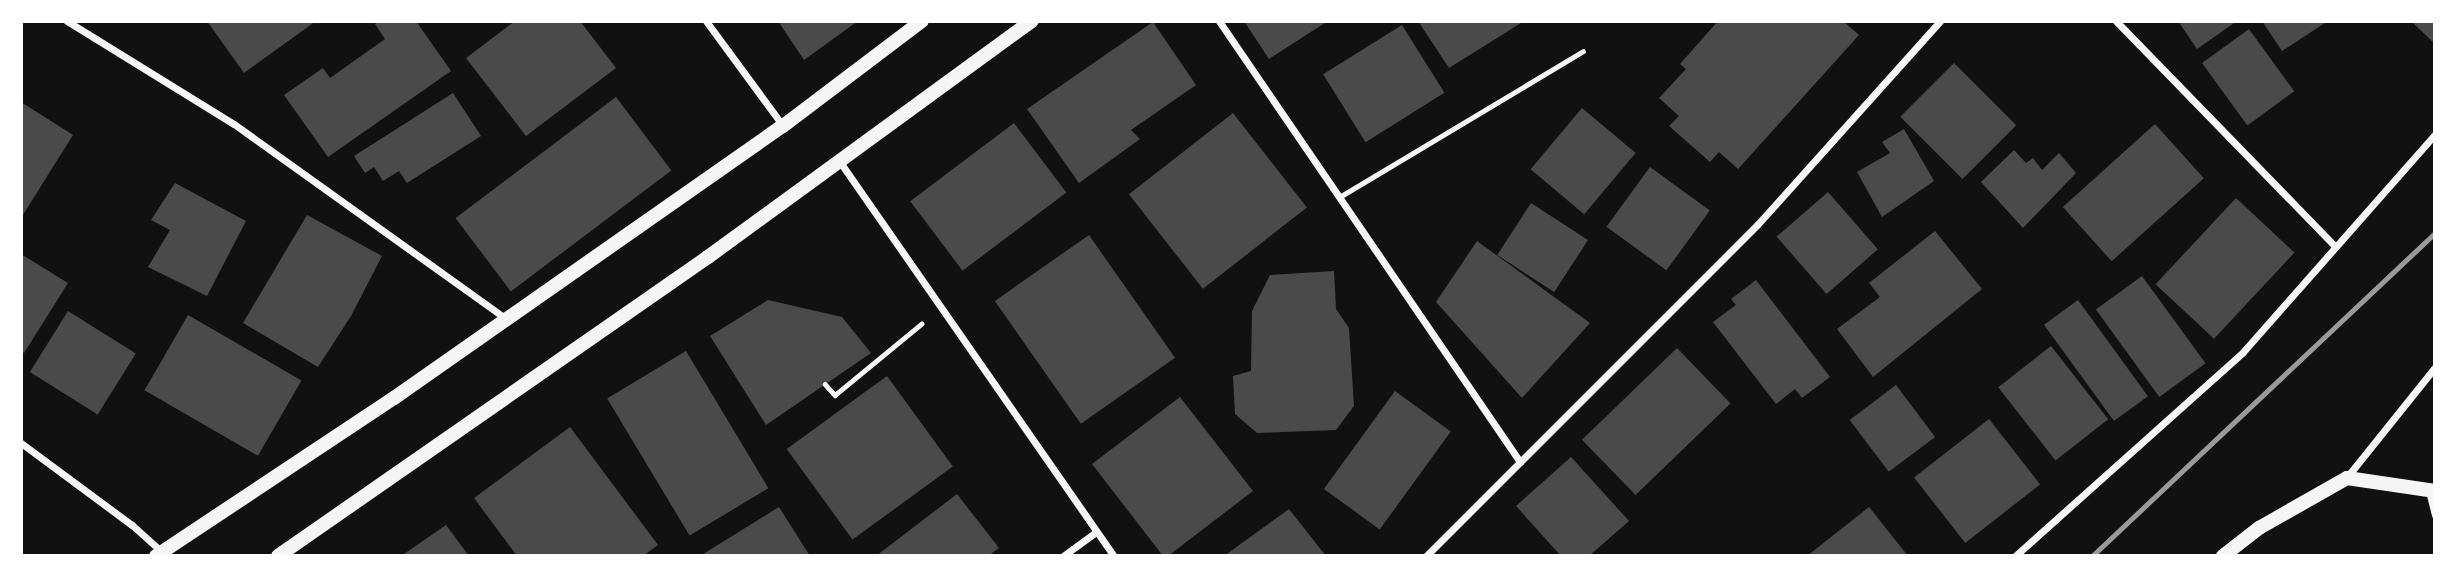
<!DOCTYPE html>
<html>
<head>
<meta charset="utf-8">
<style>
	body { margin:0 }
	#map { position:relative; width:2456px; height:577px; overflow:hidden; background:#111; font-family:Arial,sans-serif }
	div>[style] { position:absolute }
	.building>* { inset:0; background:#4a4a4a; transform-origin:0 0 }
	.path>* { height:4.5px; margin:-2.25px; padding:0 2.25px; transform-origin:2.25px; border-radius:2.25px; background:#f5f5f5 }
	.service>* { height:5px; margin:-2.5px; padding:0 2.5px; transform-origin:2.5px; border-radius:2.5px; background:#f5f5f5 }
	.minor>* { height:7px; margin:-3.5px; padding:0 3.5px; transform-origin:3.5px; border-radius:3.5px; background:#f5f5f5 }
	.secondary>* { height:14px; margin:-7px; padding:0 7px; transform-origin:7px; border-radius:7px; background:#f5f5f5 }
	.rail>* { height:5px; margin:-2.5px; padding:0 2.5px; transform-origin:2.5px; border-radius:2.5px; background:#9a9a9a }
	span { translate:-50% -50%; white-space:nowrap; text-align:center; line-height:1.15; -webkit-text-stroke:5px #fff; paint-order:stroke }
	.frame { position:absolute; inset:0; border:23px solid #fff; pointer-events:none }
</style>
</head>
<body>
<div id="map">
	<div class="building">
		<i style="clip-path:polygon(207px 21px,316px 21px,244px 73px)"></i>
		<i style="clip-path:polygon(379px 21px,416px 21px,451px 71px,328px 157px,284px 95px,323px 68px,330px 78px,385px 39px,375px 24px)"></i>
		<i style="clip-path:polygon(515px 21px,580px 21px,616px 68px,526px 136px,466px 58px)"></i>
		<i style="clip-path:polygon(778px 21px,858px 21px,804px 60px)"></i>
		<i style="clip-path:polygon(1244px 21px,1328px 21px,1269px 59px)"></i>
		<i style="clip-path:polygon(1418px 21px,1520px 21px,1521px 23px,1449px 68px)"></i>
		<i style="clip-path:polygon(1718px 21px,1843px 21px,1859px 35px,1738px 169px,1719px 152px,1710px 162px,1669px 126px,1679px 116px,1659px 98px,1686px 69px,1680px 64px)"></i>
		<i style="clip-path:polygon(2178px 21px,2237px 21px,2197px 49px)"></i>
		<i style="clip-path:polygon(2262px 21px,2328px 21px,2282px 51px)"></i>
		<i style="clip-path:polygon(2411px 21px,2435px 21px,2435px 44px)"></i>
		<i style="clip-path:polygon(1153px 22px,1196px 85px,1131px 130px,1140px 139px,1079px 183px,1027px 109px)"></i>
		<i style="left:1402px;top:25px;width:80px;height:93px;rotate:58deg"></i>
		<i style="left:2249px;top:29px;width:77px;height:58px;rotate:54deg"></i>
		<i style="left:1954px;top:63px;width:88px;height:76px;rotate:45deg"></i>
		<i style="clip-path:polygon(453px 93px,481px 136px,407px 183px,399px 171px,383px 181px,374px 167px,365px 173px,354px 156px)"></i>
		<i style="left:616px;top:97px;width:92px;height:201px;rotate:53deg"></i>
		<i style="clip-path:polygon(21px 102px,73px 135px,21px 218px)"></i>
		<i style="left:1582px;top:108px;width:70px;height:80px;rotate:40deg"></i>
		<i style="left:1233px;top:113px;width:120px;height:132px;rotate:52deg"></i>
		<i style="left:1014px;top:123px;width:87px;height:130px;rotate:53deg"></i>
		<i style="left:2155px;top:124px;width:73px;height:124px;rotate:48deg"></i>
		<i style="clip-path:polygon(1904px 129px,1934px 181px,1882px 217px,1857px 172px,1890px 153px,1882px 142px)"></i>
		<i style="clip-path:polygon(2014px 150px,2026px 163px,2033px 158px,2042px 170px,2059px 153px,2076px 173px,2023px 228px,1981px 182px)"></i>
		<i style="left:1650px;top:167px;width:74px;height:74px;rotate:36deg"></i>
		<i style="clip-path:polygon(175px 183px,246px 221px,207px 296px,148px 267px,170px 230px,151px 220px)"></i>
		<i style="left:1828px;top:192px;width:76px;height:68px;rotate:49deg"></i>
		<i style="left:2236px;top:198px;width:80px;height:118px;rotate:43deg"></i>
		<i style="left:1531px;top:203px;width:68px;height:62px;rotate:33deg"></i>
		<i style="clip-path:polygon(307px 215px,382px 256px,351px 316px,318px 367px,243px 323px)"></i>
		<i style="clip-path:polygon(1935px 231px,1982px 289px,1873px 377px,1837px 329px,1880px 297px,1869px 283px)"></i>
		<i style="left:1089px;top:235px;width:150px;height:115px;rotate:55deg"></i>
		<i style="clip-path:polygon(1477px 241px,1590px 323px,1522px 398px,1436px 302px)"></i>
		<i style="clip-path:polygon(21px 254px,68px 283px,24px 353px,21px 351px)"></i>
		<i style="clip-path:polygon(1334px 271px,1336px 309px,1349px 328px,1354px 406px,1336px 430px,1257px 433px,1235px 414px,1233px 376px,1251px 371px,1252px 311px,1270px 275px)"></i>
		<i style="left:2142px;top:276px;width:108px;height:57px;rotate:54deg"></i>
		<i style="clip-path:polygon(1756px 280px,1830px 377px,1802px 398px,1795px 389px,1776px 404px,1713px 322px,1736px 305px,1731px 299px)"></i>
		<i style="clip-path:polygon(768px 300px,842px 317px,871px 353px,766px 425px,710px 336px)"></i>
		<i style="left:2078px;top:300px;width:119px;height:42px;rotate:54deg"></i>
		<i style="left:68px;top:311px;width:80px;height:72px;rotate:32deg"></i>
		<i style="left:188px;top:315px;width:131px;height:87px;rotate:30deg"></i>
		<i style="left:2051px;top:346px;width:93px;height:67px;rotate:52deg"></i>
		<i style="left:1677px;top:348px;width:77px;height:132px;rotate:46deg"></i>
		<i style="left:686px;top:351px;width:160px;height:92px;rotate:59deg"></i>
		<i style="left:887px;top:376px;width:112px;height:124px;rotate:54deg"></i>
		<i style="left:1896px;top:385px;width:65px;height:58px;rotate:53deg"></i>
		<i style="left:1395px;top:391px;width:69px;height:121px;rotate:36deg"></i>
		<i style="clip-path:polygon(1180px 397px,1253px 491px,1168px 556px,1163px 556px,1092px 464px)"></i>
		<i style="left:1989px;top:419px;width:83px;height:95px;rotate:52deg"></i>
		<i style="clip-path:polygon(570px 427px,658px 545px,643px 556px,517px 556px,474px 498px)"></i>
		<i style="clip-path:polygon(1571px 457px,1629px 521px,1589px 556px,1561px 556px,1516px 506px)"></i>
		<i style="clip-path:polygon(957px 494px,999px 548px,988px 556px,876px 556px)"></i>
		<i style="clip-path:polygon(779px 507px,810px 556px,700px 556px)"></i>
		<i style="clip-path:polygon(1869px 507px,1908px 556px,1807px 556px)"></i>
		<i style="clip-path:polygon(1289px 509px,1326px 556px,1224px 556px)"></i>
		<i style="clip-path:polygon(446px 525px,469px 556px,401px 556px)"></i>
	</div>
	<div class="path">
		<i style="left:825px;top:384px;width:15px;rotate:48deg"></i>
		<i style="left:835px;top:395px;width:112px;rotate:-39.5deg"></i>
	</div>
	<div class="service">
		<i style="left:1341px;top:196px;width:282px;rotate:-30.9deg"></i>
	</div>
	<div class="minor">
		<i style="left:67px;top:21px;width:196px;rotate:31.7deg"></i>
		<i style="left:234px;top:124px;width:335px;rotate:35.6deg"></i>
		<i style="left:706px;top:21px;width:130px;rotate:53.7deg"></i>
		<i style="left:1219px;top:21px;width:534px;rotate:55.68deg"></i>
		<i style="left:2116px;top:21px;width:315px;rotate:45.8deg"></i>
		<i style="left:840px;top:162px;width:480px;rotate:55.2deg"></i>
		<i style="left:21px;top:443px;width:138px;rotate:36.5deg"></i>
		<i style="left:132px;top:525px;width:40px;rotate:42deg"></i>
		<i style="left:2347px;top:477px;width:141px;rotate:-51.3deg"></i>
		<i style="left:2429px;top:491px;width:25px;rotate:76deg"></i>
		<i style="left:1063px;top:556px;width:41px;rotate:-36deg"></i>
		<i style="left:1426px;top:556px;width:468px;rotate:-45deg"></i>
		<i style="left:1757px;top:225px;width:274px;rotate:-48.1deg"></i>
		<i style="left:2015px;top:556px;width:306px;rotate:-41.8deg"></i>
		<i style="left:2243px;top:352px;width:290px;rotate:-48.6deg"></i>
	</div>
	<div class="secondary">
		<i style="left:156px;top:556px;width:286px;rotate:-33.6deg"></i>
		<i style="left:394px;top:398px;width:475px;rotate:-35deg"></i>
		<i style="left:783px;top:126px;width:174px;rotate:-37.1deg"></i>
		<i style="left:278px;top:556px;width:524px;rotate:-34.81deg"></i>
		<i style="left:708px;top:257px;width:401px;rotate:-36.1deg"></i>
		<i style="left:2223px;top:556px;width:46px;rotate:-37.9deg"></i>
		<i style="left:2259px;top:528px;width:101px;rotate:-29.6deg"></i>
		<i style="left:2347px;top:478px;width:89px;rotate:8.4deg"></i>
	</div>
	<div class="rail">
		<i style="left:2092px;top:556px;width:471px;rotate:-43.3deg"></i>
	</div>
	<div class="frame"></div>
</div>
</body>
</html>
